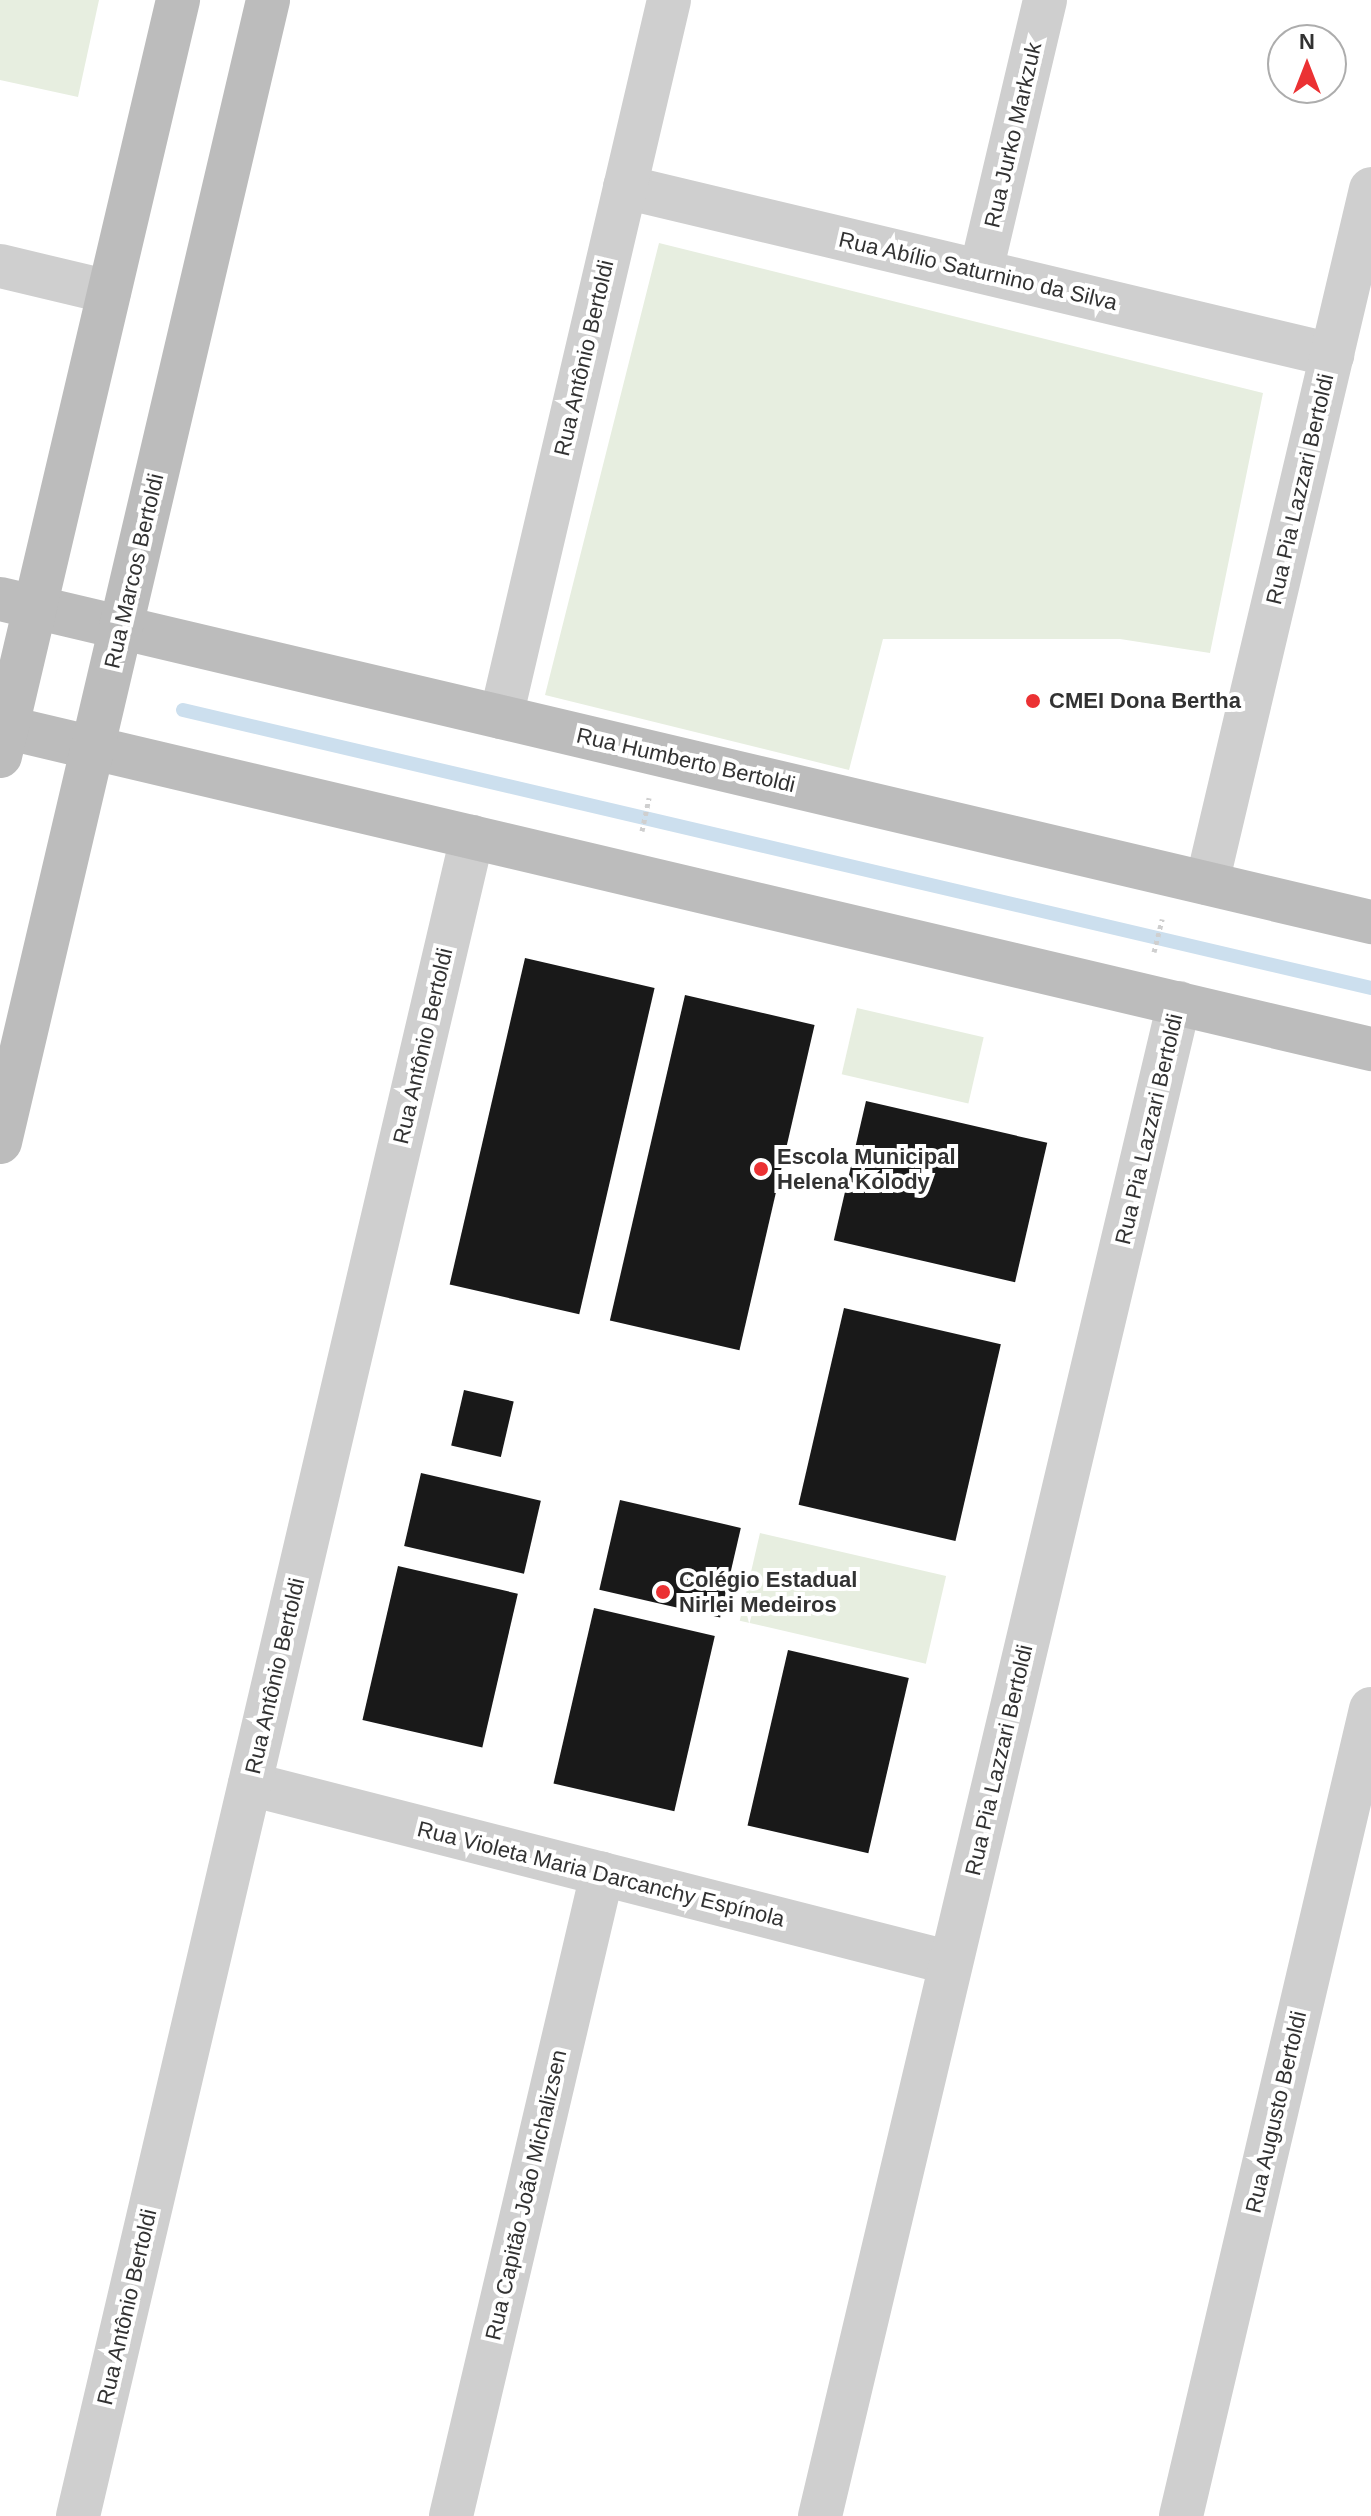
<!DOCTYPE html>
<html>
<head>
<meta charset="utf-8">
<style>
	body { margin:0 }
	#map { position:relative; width:1371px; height:2516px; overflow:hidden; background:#fff; font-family:Arial,sans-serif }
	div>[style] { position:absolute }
	.green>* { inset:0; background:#e7eee0; transform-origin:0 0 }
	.stream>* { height:14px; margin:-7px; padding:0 7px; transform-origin:7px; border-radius:7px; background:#ccdfee }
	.building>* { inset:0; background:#191919; transform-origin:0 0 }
	.path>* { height:5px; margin-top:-2.5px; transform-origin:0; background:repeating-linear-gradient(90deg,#cfcfcf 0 4px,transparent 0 8px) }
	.street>* { height:44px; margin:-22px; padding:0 22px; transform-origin:22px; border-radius:22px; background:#cfcfcf }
	.secondary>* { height:44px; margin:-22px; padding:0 22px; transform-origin:22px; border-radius:22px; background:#bcbcbc }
	.dots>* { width:22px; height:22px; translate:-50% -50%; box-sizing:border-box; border:4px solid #fff; border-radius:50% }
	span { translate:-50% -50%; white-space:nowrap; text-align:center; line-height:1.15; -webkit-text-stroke:8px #fff; paint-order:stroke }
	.street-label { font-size:22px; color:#323232 }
	.poi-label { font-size:22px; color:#323232; font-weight:700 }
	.left { translate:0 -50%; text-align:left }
	.north { position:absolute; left:1267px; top:24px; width:80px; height:80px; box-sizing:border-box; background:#fff; border:2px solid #adadad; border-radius:50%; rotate:0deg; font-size:22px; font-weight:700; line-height:32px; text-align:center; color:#323232 }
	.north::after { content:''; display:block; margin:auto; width:28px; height:36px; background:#eb3133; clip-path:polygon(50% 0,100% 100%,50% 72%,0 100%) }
</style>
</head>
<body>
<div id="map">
	<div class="green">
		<i style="clip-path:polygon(0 0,99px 0,78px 97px,0 80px)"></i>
		<i style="clip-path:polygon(659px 243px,1263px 393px,1210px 653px,1120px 639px,883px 639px,849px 770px,545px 695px)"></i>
		<i style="left:857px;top:1008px;width:130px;height:68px;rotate:13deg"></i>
		<i style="left:760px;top:1533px;width:191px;height:90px;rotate:13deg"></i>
	</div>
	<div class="stream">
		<i style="left:183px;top:710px;width:1220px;rotate:13.17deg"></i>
	</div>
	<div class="building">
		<i style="left:525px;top:958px;width:133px;height:335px;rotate:13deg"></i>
		<i style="left:685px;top:995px;width:133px;height:334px;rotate:13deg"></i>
		<i style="left:866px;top:1101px;width:186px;height:143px;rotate:13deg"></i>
		<i style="left:844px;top:1308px;width:161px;height:202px;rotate:13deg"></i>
		<i style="left:464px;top:1390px;width:51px;height:57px;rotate:13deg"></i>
		<i style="left:421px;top:1473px;width:123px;height:75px;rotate:13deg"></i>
		<i style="left:620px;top:1500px;width:124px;height:92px;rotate:13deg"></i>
		<i style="left:398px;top:1566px;width:123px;height:158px;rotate:13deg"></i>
		<i style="left:594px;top:1608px;width:124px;height:180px;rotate:13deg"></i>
		<i style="left:788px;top:1650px;width:124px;height:180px;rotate:13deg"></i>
	</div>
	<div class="path">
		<i style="left:642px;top:831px;width:34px;rotate:-78deg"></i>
		<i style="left:1154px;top:952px;width:34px;rotate:-76deg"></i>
	</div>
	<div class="street">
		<i style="left:625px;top:187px;width:727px;rotate:13.37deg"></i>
		<i style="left:0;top:266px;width:112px;rotate:13.4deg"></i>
		<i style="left:981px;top:271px;width:278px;rotate:-76.7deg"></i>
		<i style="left:501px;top:717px;width:736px;rotate:-76.81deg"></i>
		<i style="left:1207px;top:883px;width:713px;rotate:-76.7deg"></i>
		<i style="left:250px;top:1784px;width:723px;rotate:14.32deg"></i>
		<i style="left:78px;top:2516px;width:1725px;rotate:-76.79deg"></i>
		<i style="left:451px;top:2516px;width:660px;rotate:-76.76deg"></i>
		<i style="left:820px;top:2516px;width:1555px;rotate:-76.65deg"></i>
		<i style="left:1181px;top:2516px;width:829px;rotate:-76.75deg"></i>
	</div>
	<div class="secondary">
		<i style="left:0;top:599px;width:1409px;rotate:13.26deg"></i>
		<i style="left:0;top:726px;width:1409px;rotate:13.26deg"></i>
		<i style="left:0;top:756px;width:777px;rotate:-76.75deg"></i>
		<i style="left:0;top:1142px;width:1173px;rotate:-76.79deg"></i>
	</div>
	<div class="dots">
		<i style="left:1033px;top:701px;background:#eb3133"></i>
		<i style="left:761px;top:1169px;background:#eb3133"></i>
		<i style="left:663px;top:1592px;background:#eb3133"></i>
	</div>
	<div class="street-label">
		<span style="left:1013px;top:135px;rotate:-77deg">Rua Jurko Markzuk</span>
		<span style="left:978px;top:271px;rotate:13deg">Rua Abílio Saturnino da Silva</span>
		<span style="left:584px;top:358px;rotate:-77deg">Rua Antônio Bertoldi</span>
		<span style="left:1300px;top:489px;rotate:-77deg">Rua Pia Lazzari Bertoldi</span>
		<span style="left:134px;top:571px;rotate:-77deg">Rua Marcos Bertoldi</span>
		<span style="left:686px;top:760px;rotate:13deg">Rua Humberto Bertoldi</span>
		<span style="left:423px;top:1046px;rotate:-77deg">Rua Antônio Bertoldi</span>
		<span style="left:1149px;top:1129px;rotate:-77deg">Rua Pia Lazzari Bertoldi</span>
		<span style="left:275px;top:1676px;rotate:-77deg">Rua Antônio Bertoldi</span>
		<span style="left:999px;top:1760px;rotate:-77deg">Rua Pia Lazzari Bertoldi</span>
		<span style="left:601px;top:1874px;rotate:14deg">Rua Violeta Maria Darcanchy Espínola</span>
		<span style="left:1276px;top:2112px;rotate:-77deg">Rua Augusto Bertoldi</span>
		<span style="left:526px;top:2195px;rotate:-77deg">Rua Capitão João Michalizsen</span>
		<span style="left:127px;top:2307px;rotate:-77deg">Rua Antônio Bertoldi</span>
	</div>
	<div class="poi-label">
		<span class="left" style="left:1049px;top:701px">CMEI Dona Bertha</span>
		<span class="left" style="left:777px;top:1169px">Escola Municipal<br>Helena Kolody</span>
		<span class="left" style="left:679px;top:1592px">Colégio Estadual<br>Nirlei Medeiros</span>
	</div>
	<div class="north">N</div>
</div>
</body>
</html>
